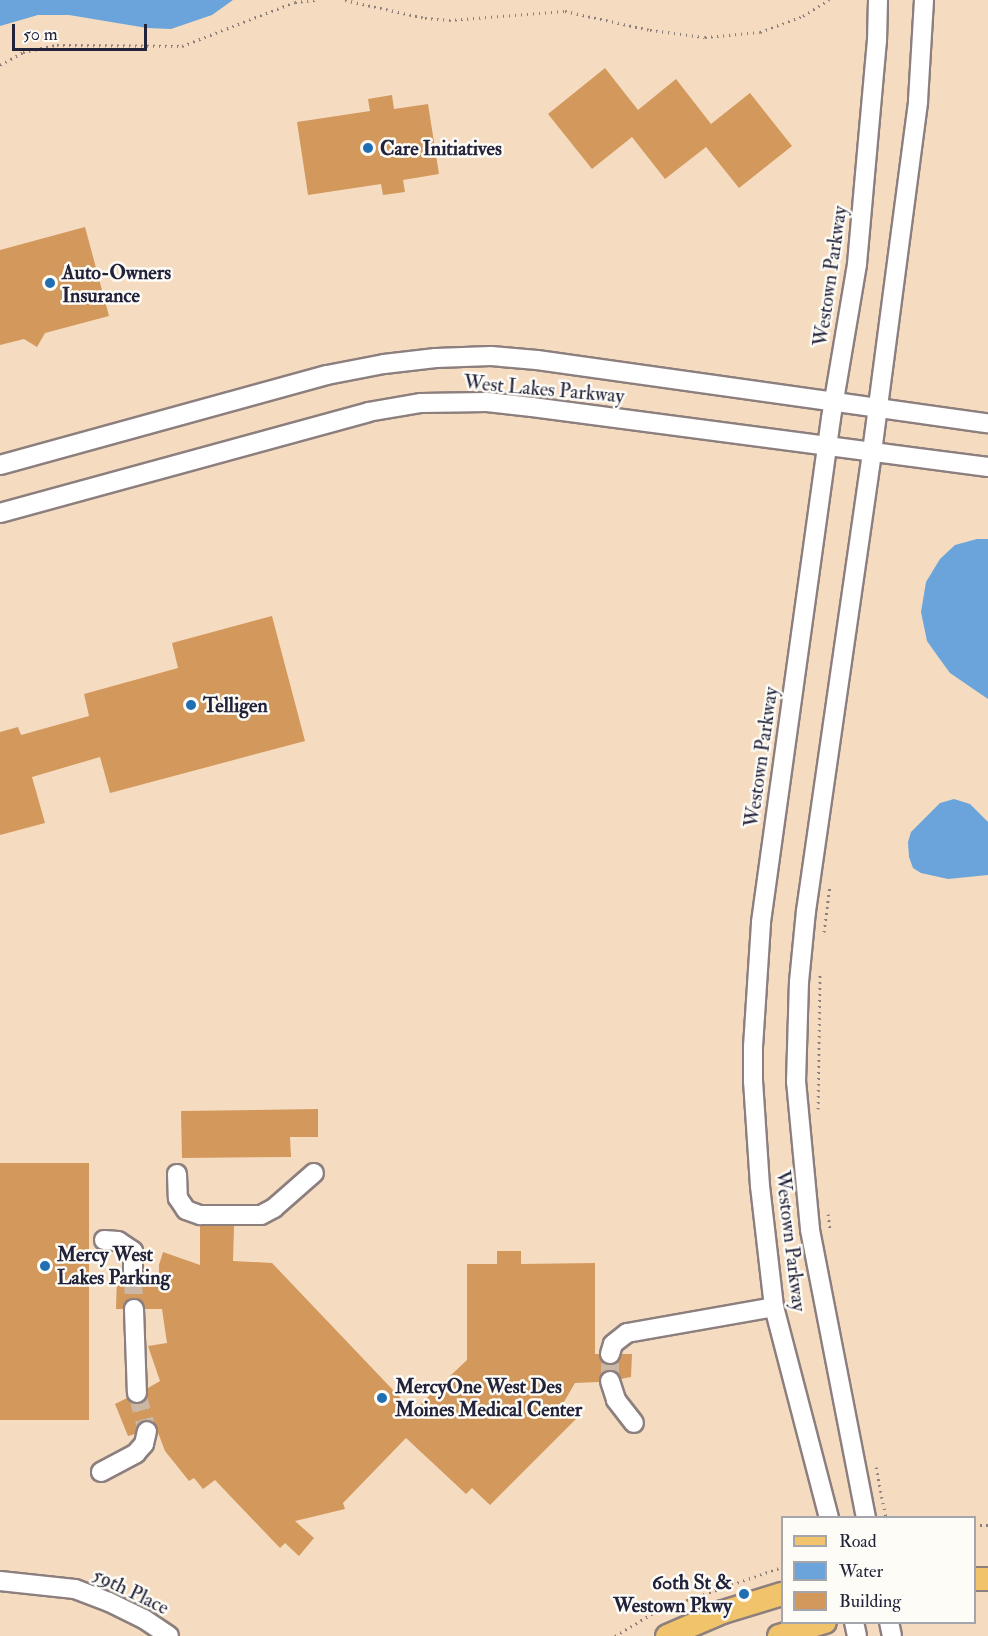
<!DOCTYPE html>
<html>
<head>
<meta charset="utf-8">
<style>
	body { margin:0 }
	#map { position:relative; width:988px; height:1636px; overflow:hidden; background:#f5dcc0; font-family:"IM FELL Double Pica",serif }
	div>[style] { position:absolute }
	.water>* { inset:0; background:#6aa4da }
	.building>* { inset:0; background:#d3985c; transform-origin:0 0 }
	.minor-tunnel>* { height:18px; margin-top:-9px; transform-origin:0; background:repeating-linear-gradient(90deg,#cbb7a5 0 18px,transparent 0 27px) }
	.path>* { height:3px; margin-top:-1.5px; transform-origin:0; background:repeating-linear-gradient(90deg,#8c7f7e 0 1.5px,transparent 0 6px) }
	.roads { filter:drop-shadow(2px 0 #8c7f7e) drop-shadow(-2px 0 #8c7f7e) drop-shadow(0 2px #8c7f7e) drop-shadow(0 -2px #8c7f7e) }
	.minor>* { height:18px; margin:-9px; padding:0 9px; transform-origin:9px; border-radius:9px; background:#fff }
	.major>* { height:22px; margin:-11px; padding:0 11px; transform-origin:11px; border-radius:11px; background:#f1c36a }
	.dots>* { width:16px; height:16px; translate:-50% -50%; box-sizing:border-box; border:3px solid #fdfcf7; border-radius:50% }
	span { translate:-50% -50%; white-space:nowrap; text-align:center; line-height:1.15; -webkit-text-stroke:5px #fdfcf7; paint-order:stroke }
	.poi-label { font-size:20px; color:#22223b; font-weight:700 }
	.left { translate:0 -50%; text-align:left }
	.right { translate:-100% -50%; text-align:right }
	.street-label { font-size:20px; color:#22223b }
	.legend { position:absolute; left:781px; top:1516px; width:195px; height:108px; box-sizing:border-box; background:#fdfcf7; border:2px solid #a5a5ac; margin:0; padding:8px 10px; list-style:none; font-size:18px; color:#22223b }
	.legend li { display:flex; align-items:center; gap:12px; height:30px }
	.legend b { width:30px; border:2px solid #a5a5ac }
	.scale { position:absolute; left:12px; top:24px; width:135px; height:27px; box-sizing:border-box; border:3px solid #22223b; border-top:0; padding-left:8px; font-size:18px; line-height:21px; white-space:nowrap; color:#22223b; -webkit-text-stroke:4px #fdfcf7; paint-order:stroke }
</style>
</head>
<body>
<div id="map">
	<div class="water">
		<i style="clip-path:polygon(0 0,233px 0,212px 15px,171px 29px,147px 28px,69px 15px,38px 15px,0 26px)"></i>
		<i style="clip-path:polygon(977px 539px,988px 539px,988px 699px,950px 673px,939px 658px,927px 641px,921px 612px,926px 582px,940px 559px,955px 545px)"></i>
		<i style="clip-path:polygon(954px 799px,970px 804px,988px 822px,988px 875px,948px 879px,921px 873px,913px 868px,909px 857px,908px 842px,911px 832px,940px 803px)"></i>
	</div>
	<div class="building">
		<i style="clip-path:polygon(605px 68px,638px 110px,676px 79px,711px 124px,750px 93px,792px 146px,739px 188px,706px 147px,665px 179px,632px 137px,592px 169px,548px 114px)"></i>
		<i style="clip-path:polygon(392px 95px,394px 109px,428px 104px,439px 174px,403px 180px,405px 192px,383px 195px,381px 184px,308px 195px,297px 122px,370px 111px,368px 99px)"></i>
		<i style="clip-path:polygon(85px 227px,109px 316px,45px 333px,37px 347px,24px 339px,0 345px,0 250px)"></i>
		<i style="clip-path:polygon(272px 616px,305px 741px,110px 793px,100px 757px,32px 777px,45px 823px,0 835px,0 732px,18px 727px,21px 735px,89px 716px,84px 694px,178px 668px,172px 643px)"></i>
		<i style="clip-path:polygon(318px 1109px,318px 1137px,290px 1137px,291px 1157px,182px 1158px,181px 1111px)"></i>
		<i style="left:0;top:1163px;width:89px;height:257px"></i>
		<i style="clip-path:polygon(200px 1226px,234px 1226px,233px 1261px,272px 1263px,413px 1411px,467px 1360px,467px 1264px,497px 1264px,497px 1251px,521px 1251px,521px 1264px,595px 1263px,595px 1354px,599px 1354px,602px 1362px,612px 1365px,618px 1362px,622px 1354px,632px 1354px,631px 1377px,621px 1379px,617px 1372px,607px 1370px,601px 1374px,599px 1382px,575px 1383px,561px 1407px,576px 1419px,490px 1505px,472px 1488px,466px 1494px,406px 1438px,343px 1503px,345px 1509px,295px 1521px,314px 1538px,299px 1556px,285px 1543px,280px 1548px,215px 1480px,203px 1489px,194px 1478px,189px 1481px,165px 1451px,154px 1422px,143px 1420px,138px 1424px,135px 1434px,128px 1436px,115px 1404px,127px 1398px,137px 1404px,147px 1399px,148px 1388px,160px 1381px,148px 1346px,167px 1343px,162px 1309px,145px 1309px,143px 1303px,134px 1298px,128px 1300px,123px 1309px,116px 1309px,117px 1276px,122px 1276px,124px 1282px,132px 1287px,139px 1285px,144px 1277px,159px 1277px,159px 1265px,163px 1252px,200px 1265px)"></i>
	</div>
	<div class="minor-tunnel">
		<i style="left:133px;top:1276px;width:33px;rotate:88deg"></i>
		<i style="left:610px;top:1381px;width:27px;rotate:-90deg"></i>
		<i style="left:137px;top:1393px;width:39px;rotate:75deg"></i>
	</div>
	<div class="path">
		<i style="left:345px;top:0;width:82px;rotate:12.7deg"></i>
		<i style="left:425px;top:18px;width:24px;rotate:5deg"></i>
		<i style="left:449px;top:20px;width:116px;rotate:-4.4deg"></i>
		<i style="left:565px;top:11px;width:87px;rotate:12.6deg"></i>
		<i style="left:650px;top:30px;width:55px;rotate:7.3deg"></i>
		<i style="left:705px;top:37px;width:55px;rotate:-5.2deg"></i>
		<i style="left:760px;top:32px;width:46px;rotate:-20.4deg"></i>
		<i style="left:803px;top:16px;width:31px;rotate:-32deg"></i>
		<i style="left:0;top:65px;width:26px;rotate:-29deg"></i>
		<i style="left:23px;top:52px;width:35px;rotate:-12deg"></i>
		<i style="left:57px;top:45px;width:125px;rotate:0.5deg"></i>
		<i style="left:182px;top:46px;width:121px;rotate:-21.3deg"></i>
		<i style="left:295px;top:2px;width:20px;rotate:-6deg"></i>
		<i style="left:824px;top:932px;width:47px;rotate:-82.7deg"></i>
		<i style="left:818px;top:1109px;width:137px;rotate:-89.2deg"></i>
		<i style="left:828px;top:1214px;width:17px;rotate:83deg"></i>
		<i style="left:876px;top:1467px;width:52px;rotate:78.9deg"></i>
		<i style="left:974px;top:1525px;width:14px"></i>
		<i style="left:615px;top:1636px;width:50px;rotate:-31.2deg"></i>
		<i style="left:658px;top:1610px;width:131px;rotate:-19.1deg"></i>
	</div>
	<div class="roads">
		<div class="minor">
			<i style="left:0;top:465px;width:339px;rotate:-15.4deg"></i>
			<i style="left:327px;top:375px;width:58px;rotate:-10.9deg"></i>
			<i style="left:384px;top:364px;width:52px;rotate:-6.6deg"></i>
			<i style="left:436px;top:358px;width:55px;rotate:-2.1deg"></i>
			<i style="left:491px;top:356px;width:46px;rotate:5deg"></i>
			<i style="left:537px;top:360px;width:455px;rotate:8deg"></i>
			<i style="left:0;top:513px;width:382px;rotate:-15.3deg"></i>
			<i style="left:368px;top:412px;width:54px;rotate:-9.6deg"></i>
			<i style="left:421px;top:403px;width:66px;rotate:-0.9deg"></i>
			<i style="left:487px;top:402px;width:45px;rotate:6.3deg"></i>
			<i style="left:532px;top:407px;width:460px;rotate:7.5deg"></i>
			<i style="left:177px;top:1174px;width:24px;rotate:88deg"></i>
			<i style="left:178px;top:1198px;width:14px;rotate:56deg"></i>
			<i style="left:186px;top:1210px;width:15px;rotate:20deg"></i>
			<i style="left:200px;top:1215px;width:61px"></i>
			<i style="left:261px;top:1215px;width:15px;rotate:-28deg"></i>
			<i style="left:274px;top:1208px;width:53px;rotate:-41.2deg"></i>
			<i style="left:104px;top:1240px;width:14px;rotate:4deg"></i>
			<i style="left:118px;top:1241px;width:18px;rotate:34deg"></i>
			<i style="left:133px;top:1251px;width:25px;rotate:90deg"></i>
			<i style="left:134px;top:1309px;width:84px;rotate:88deg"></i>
			<i style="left:610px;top:1354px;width:10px;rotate:-73deg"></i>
			<i style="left:613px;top:1344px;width:18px;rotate:-38deg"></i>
			<i style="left:627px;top:1333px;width:149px;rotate:-10deg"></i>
			<i style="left:610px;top:1381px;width:20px;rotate:72deg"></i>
			<i style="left:616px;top:1400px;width:29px;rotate:52deg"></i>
			<i style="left:101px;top:1472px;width:40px;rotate:-28deg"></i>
			<i style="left:136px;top:1453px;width:12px;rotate:-48deg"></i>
			<i style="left:144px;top:1444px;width:13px;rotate:-77deg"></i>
			<i style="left:829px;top:1518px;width:218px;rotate:-104.6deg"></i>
			<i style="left:774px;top:1307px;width:122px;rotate:-96.6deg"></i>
			<i style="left:760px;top:1186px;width:105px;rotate:-93.8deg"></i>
			<i style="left:753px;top:1081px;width:34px;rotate:-90deg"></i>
			<i style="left:753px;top:1047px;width:125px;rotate:-86.3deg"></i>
			<i style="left:761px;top:922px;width:509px;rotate:-82.09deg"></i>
			<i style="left:831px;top:418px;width:156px;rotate:-80.4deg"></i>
			<i style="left:857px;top:264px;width:224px;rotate:-84.9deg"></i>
			<i style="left:877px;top:41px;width:41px;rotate:-88.6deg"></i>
			<i style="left:866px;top:1518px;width:294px;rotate:-101deg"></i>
			<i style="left:810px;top:1229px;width:148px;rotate:-95.4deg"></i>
			<i style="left:796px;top:1082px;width:100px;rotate:-88.3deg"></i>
			<i style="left:799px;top:982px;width:71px;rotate:-84.4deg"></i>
			<i style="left:806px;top:911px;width:464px;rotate:-81.8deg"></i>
			<i style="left:872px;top:452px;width:354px;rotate:-82.5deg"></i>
			<i style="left:918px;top:101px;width:101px;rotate:-86.6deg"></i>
			<i style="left:0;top:1581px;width:75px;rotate:6.1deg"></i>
			<i style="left:75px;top:1589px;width:36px;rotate:21deg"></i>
			<i style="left:109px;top:1602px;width:39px;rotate:26deg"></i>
			<i style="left:144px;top:1619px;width:30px;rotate:34deg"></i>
			<i style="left:854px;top:1622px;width:14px;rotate:78deg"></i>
			<i style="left:889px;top:1622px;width:14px;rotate:78deg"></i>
		</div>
		<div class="major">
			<i style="left:974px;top:1579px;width:14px"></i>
			<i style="left:667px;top:1636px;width:61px;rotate:-23.2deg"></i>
			<i style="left:723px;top:1612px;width:62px;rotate:-17deg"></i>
			<i style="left:779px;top:1636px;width:48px;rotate:-16.9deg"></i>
		</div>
	</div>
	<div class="dots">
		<i style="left:368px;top:148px;background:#1f6fb2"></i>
		<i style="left:50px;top:283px;background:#1f6fb2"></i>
		<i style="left:191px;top:705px;background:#1f6fb2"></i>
		<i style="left:45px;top:1266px;background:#1f6fb2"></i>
		<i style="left:382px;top:1398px;background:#1f6fb2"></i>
		<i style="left:744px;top:1594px;background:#1f6fb2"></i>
	</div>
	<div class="poi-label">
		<span class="left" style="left:380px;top:148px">Care Initiatives</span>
		<span class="left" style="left:62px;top:284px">Auto-Owners<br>Insurance</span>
		<span class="left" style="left:203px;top:705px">Telligen</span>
		<span class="left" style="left:57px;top:1266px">Mercy West<br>Lakes Parking</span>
		<span class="left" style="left:395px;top:1398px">MercyOne West Des<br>Moines Medical Center</span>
		<span class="right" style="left:732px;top:1594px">60th St &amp;<br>Westown Pkwy</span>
	</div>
	<div class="street-label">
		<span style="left:830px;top:276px;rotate:-82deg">Westown Parkway</span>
		<span style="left:544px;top:389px;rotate:5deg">West Lakes Parkway</span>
		<span style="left:761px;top:757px;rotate:-82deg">Westown Parkway</span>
		<span style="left:791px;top:1241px;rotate:83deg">Westown Parkway</span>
		<span style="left:131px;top:1591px;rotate:26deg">59th Place</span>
	</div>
	<ul class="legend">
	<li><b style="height:8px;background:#f1c36a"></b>Road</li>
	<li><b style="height:16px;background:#6aa4da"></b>Water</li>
	<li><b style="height:16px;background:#d3985c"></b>Building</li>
	</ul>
	<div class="scale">50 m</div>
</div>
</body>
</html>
